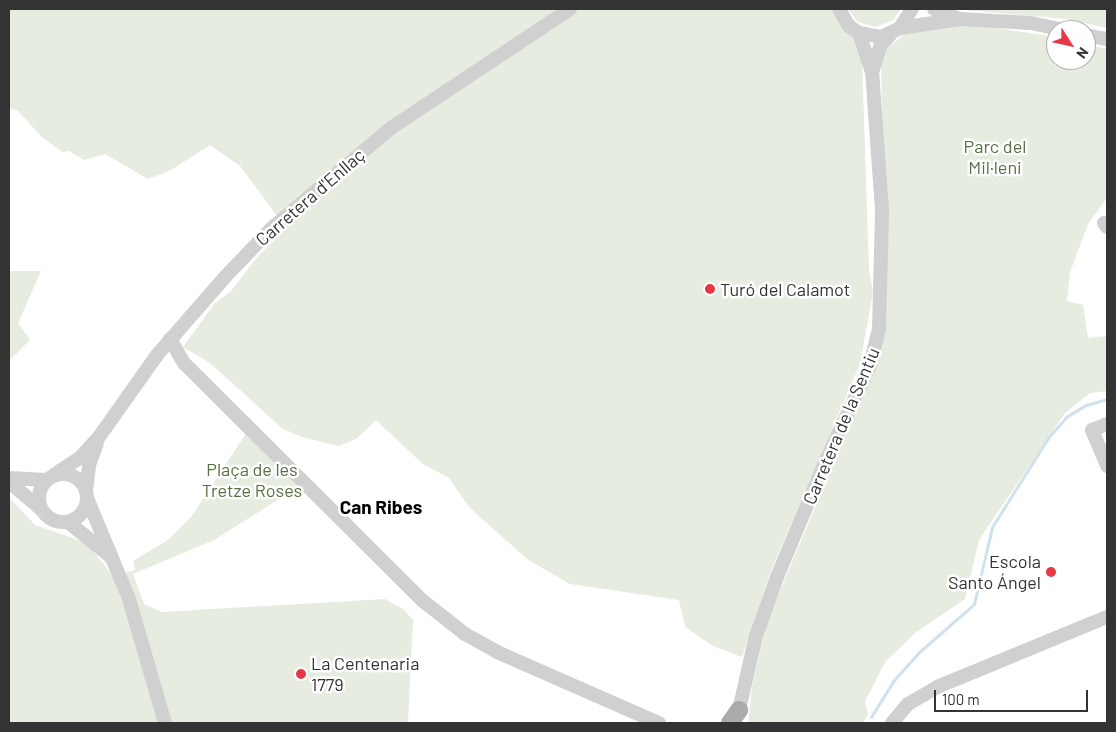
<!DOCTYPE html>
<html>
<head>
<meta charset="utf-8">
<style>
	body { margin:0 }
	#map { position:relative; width:1116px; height:732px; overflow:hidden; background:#fff; font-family:Barlow,sans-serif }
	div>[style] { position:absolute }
	.green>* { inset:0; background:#e6ecdf }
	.stream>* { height:3px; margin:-1.5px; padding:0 1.5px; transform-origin:1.5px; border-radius:1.5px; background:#cfe2ee }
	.minor>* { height:14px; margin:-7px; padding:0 7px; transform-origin:7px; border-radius:7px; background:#d0d0d0 }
	.minor>.ring { margin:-7px; padding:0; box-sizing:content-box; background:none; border:14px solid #d0d0d0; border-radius:50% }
	.major>* { height:18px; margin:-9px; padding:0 9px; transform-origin:9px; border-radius:9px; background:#ababab }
	.dots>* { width:14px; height:14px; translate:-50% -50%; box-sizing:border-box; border:2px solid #fff; border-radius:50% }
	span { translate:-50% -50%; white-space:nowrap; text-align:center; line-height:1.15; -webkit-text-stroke:5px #fff; paint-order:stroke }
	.park-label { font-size:18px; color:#56703f }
	.street-label { font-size:18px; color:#333 }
	.poi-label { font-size:18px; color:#333 }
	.left { translate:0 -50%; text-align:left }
	.right { translate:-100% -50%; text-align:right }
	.neighbourhood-label { font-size:19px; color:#000; font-weight:700 }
	.frame { position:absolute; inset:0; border:10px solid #333; pointer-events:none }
	.north { position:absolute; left:1046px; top:20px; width:50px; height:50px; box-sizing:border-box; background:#fff; border:1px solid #adadad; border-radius:50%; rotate:125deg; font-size:14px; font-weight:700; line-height:20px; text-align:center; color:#333 }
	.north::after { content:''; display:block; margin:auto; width:18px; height:22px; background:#e63946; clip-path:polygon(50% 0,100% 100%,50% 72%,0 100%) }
	.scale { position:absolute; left:934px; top:690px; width:154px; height:22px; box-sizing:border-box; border:2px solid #333; border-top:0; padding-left:6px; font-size:15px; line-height:18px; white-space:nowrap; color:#333; -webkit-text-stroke:4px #fff; paint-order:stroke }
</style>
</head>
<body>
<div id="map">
	<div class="green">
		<i style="clip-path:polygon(9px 9px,830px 9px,853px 35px,862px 58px,869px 270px,873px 292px,860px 364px,770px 573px,742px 657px,713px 646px,685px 627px,679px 600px,570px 584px,527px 559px,469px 507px,449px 478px,423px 464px,376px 420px,356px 439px,339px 446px,302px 437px,283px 429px,210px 363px,183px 347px,215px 303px,231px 291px,259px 255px,286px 228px,240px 166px,210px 145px,171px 170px,148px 179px,105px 154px,84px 160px,69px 151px,62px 152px,41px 136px,18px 111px,9px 108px)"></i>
		<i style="clip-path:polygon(848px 9px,901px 9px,893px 20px,876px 27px,858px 22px)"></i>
		<i style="clip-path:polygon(953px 9px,1107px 9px,1107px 28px,1066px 19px)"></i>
		<i style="clip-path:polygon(976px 25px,1056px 37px,1056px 60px,1086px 60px,1086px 44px,1107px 49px,1107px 198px,1088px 224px,1070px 272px,1067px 301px,1083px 305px,1088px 338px,1107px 336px,1107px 391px,1090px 393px,1065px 413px,979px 540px,965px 599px,915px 633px,886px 661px,865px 701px,868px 714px,863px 723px,748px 723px,752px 687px,767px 621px,879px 357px,886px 318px,881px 65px,887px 49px,907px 32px,932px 26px)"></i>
		<i style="clip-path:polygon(9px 271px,41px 271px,18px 323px,30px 340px,9px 361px)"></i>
		<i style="clip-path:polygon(247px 432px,301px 485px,214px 540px,133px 574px,144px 604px,162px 612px,385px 599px,403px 609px,413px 620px,408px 723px,172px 723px,126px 572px,135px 570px,133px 561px,168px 540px,191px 517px)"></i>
		<i style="clip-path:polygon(9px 491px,9px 497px,35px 525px,87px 543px,112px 575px,141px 650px,159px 723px,9px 723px)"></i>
	</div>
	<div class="stream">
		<i style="left:871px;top:717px;width:44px;rotate:-58.1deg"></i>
		<i style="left:894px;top:680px;width:36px;rotate:-48deg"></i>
		<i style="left:918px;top:653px;width:74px;rotate:-41.2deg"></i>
		<i style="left:974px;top:604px;width:79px;rotate:-76.8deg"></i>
		<i style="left:992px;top:527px;width:105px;rotate:-57.8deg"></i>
		<i style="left:1048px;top:438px;width:28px;rotate:-49deg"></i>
		<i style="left:1066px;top:417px;width:23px;rotate:-31deg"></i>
		<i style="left:1086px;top:405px;width:22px;rotate:-16deg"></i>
	</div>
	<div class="minor">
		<i style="left:839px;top:9px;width:20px;rotate:60deg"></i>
		<i style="left:849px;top:26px;width:12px;rotate:35deg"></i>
		<i style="left:859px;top:33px;width:22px;rotate:10deg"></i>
		<i style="left:881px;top:37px;width:21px;rotate:-25deg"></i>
		<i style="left:900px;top:28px;width:22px;rotate:-58deg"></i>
		<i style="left:934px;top:9px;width:27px;rotate:22deg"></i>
		<i style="left:900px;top:28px;width:61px;rotate:-8.5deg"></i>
		<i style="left:960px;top:19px;width:71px;rotate:3.2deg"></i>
		<i style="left:1031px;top:23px;width:34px;rotate:12deg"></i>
		<i style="left:1086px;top:35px;width:21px;rotate:11deg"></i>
		<i style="left:872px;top:72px;width:28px;rotate:-72deg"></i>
		<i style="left:881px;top:45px;width:15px;rotate:-48deg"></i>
		<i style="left:1104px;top:223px;width:5px;rotate:53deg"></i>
		<i style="left:170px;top:339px;width:28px;rotate:60deg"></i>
		<i style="left:184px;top:363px;width:337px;rotate:44.9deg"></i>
		<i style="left:423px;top:601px;width:53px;rotate:38.2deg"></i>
		<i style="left:465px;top:634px;width:37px;rotate:29deg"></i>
		<i style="left:497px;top:652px;width:177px;rotate:23.7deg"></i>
		<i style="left:1107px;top:424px;width:16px;rotate:158deg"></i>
		<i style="left:1092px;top:430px;width:39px;rotate:67deg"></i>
		<i class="ring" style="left:39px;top:474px;width:34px;height:34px"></i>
		<i style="left:55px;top:474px;width:30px;rotate:-33deg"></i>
		<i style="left:80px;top:458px;width:28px;rotate:-48deg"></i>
		<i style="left:99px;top:437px;width:100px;rotate:-54.7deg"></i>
		<i style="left:157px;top:355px;width:103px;rotate:-48.9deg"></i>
		<i style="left:225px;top:277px;width:69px;rotate:-46.2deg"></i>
		<i style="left:273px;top:227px;width:154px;rotate:-40deg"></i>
		<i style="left:391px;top:128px;width:215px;rotate:-33.6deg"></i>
		<i style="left:9px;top:478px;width:37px;rotate:3deg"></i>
		<i style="left:9px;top:482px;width:42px;rotate:40.2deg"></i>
		<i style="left:86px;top:491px;width:26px;rotate:-83deg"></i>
		<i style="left:89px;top:465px;width:23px;rotate:-70deg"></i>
		<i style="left:87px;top:498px;width:109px;rotate:67.4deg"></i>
		<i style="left:129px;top:599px;width:129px;rotate:73.8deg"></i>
		<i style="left:68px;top:522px;width:54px;rotate:39deg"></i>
		<i style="left:739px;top:710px;width:76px;rotate:-77.1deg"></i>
		<i style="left:756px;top:636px;width:63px;rotate:-70.4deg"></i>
		<i style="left:777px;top:577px;width:127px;rotate:-67.3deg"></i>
		<i style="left:826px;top:460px;width:105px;rotate:-65.1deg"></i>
		<i style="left:870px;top:365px;width:38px;rotate:-76deg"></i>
		<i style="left:879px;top:328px;width:118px;rotate:-88.5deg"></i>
		<i style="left:882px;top:210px;width:138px;rotate:-94.1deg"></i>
		<i style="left:872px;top:72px;width:41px;rotate:-108.4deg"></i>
		<i style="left:892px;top:723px;width:25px;rotate:-50deg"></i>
		<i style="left:908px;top:704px;width:34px;rotate:-30deg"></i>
		<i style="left:937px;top:687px;width:184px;rotate:-22.4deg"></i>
	</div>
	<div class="major">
		<i style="left:730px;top:723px;width:16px;rotate:-55deg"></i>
	</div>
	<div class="dots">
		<i style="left:710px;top:289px;background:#e63946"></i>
		<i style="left:1051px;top:572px;background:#e63946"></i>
		<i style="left:301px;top:674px;background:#e63946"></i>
	</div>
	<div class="park-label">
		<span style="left:995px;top:157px">Parc del<br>Mil·leni</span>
		<span style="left:252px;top:480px">Plaça de les<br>Tretze Roses</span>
	</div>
	<div class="street-label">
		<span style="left:310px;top:197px;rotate:-41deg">Carretera d'Enllaç</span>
		<span style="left:841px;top:426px;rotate:-67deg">Carretera de la Sentiu</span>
	</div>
	<div class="poi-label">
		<span class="left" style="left:720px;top:289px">Turó del Calamot</span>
		<span class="right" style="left:1041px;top:572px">Escola<br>Santo Ángel</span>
		<span class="left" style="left:311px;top:674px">La Centenaria<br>1779</span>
	</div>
	<div class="neighbourhood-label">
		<span style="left:381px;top:507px">Can Ribes</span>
	</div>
	<div class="frame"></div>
	<div class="north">N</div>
	<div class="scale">100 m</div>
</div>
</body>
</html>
